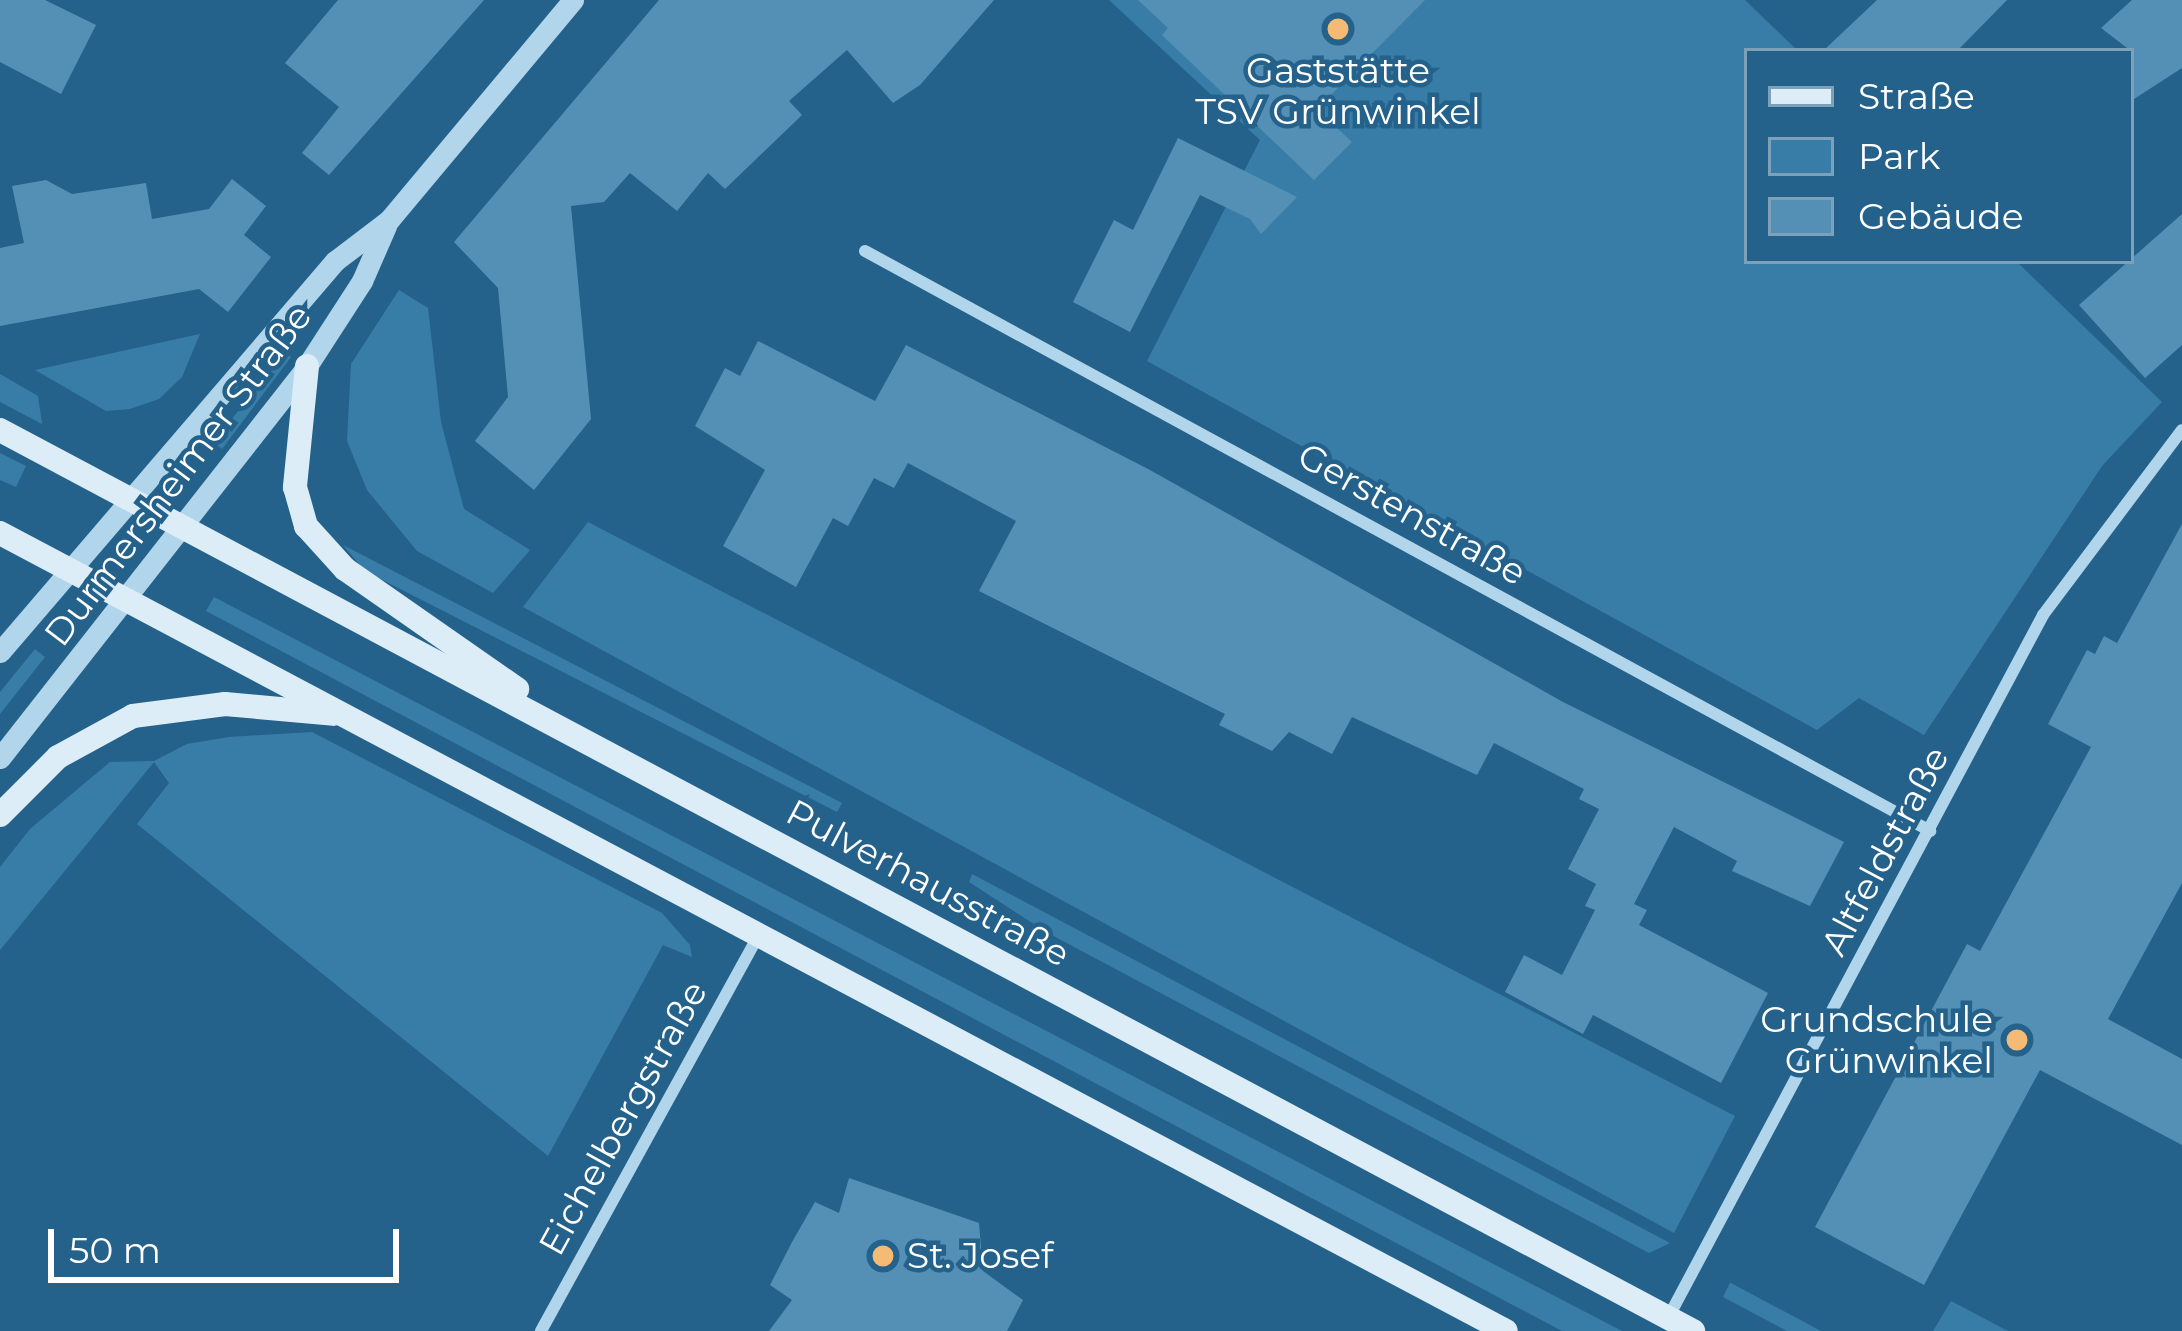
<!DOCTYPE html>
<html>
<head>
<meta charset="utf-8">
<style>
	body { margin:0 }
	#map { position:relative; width:2182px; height:1331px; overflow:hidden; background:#24628b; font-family:Montserrat,sans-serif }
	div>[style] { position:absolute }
	.green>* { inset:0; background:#387da8 }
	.building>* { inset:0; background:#5490b6 }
	.minor>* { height:12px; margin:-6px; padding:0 6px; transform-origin:6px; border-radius:6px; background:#b1d5ea }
	.tertiary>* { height:21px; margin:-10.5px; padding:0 10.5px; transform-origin:10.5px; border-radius:10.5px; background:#b1d5ea }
	.secondary>* { height:24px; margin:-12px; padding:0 12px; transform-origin:12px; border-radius:12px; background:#dcedf8 }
	.dots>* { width:33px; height:33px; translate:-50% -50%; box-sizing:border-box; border:6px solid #24628b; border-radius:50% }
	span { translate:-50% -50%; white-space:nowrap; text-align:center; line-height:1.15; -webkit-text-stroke:9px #24628b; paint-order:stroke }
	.poi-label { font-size:36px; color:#fff }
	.right { translate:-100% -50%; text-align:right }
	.left { translate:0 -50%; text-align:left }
	.street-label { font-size:36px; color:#fff }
	.legend { position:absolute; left:1744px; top:48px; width:390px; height:216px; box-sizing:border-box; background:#24628b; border:3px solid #7ca1b9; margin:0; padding:15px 21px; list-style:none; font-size:36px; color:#fff }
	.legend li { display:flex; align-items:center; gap:24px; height:60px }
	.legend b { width:60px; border:3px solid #7ca1b9 }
	.scale { position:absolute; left:48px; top:1229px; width:351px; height:54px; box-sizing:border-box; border:6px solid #fff; border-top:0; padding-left:15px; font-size:36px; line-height:42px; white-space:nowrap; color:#fff; -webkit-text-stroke:9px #24628b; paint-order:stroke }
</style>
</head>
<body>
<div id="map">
	<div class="green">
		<i style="clip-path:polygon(1109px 0,1745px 0,1798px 51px,1747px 51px,1747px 261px,2016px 261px,2162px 402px,2102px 466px,1924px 735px,1859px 698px,1817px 730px,1147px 361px,1260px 140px)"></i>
		<i style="clip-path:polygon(399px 290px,428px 308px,441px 422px,464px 509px,530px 550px,493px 593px,417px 551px,367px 490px,347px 441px,351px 364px)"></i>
		<i style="clip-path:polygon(200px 334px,182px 377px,159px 399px,130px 409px,106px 411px,35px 370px)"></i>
		<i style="clip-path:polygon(286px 353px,291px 357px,222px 449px,213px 442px)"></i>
		<i style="clip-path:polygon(0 374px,38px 396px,42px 424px,0 402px)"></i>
		<i style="clip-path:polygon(0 453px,26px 466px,16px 487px,0 480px)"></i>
		<i style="clip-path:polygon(588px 522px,1735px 1116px,1674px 1233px,523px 607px)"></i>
		<i style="clip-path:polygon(343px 545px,842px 803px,837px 812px,365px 571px)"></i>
		<i style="clip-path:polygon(214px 597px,1622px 1331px,1562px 1331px,206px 611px)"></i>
		<i style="clip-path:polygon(35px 649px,45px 657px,0 714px,0 692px)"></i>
		<i style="clip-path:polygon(312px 732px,662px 913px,690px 945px,692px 957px,663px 945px,548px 1156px,137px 824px,169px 783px,154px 762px,0 950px,0 867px,30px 829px,110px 762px,154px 761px,187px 744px,229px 737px)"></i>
		<i style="clip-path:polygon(972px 874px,1670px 1243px,1649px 1253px,1046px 932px,969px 882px)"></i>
		<i style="clip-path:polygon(1730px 1283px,1731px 1283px,1821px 1331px,1787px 1331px,1723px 1297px)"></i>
		<i style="clip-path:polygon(1951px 1301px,2008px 1331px,1933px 1331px)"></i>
	</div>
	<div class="building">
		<i style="clip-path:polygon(0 0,45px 0,96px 25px,61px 94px,0 62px)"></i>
		<i style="clip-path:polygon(338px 0,484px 0,329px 175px,302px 153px,339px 107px,285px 63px)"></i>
		<i style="clip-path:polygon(659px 0,994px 0,920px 85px,893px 103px,847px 50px,789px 101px,802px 115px,725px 189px,708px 173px,677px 211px,630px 173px,604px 202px,571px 206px,591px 419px,534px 490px,475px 441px,508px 397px,498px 288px,454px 242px)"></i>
		<i style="clip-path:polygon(1138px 0,1425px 0,1317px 109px,1352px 142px,1314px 180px,1162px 35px,1168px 28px)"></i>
		<i style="clip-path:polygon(1877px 0,2007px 0,1957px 51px,1823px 51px)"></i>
		<i style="clip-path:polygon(2132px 0,2182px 0,2182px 68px,2131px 101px,2131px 51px,2101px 28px)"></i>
		<i style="clip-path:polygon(1178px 138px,1297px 197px,1261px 234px,1250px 219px,1200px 195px,1130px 332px,1073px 302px,1114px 220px,1133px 230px)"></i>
		<i style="clip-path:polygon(232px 179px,266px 206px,244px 235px,271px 257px,228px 312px,199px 289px,0 326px,0 248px,24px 243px,12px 186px,46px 180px,72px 194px,146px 183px,152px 219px,209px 209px)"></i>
		<i style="clip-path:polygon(2182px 214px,2182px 345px,2145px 378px,2079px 305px)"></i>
		<i style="clip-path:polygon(758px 341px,875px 401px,906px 345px,1150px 470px,1563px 702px,1844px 842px,1810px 906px,1732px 871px,1737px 861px,1674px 827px,1634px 904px,1647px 910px,1639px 925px,1768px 993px,1721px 1083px,1593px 1015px,1583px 1034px,1505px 992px,1524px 955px,1562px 975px,1595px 910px,1585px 906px,1596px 884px,1568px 869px,1599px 809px,1579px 799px,1584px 789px,1494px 743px,1477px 775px,1352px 717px,1332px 754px,1289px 732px,1272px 751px,1219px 725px,1225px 714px,979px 591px,1016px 521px,908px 463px,894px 488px,874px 478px,848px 526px,833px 518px,796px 587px,723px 546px,765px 470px,695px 426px,725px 368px,740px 376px)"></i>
		<i style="clip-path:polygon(2182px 524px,2182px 883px,2108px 1019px,2182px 1059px,2182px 1145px,2040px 1070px,1924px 1285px,1815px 1227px,1967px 944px,1980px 951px,2091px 747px,2048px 724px,2087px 650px,2095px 654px,2104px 636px,2117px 643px)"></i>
		<i style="clip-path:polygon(849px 1178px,979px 1223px,983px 1271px,1023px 1300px,1007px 1331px,769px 1331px,792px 1300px,770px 1285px,792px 1242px,815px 1202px,839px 1213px)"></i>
	</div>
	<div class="minor">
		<i style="left:865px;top:251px;width:1213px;rotate:28.57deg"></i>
		<i style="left:1668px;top:1318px;width:797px;rotate:-61.92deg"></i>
		<i style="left:2043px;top:615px;width:231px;rotate:-53.1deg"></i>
		<i style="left:541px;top:1331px;width:453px;rotate:-61.2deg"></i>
	</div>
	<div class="tertiary">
		<i style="left:0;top:652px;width:515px;rotate:-49.41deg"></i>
		<i style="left:335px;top:261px;width:68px;rotate:-37.2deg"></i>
		<i style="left:389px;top:220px;width:287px;rotate:-50.1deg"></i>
		<i style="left:0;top:758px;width:498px;rotate:-51.9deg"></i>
		<i style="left:307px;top:366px;width:101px;rotate:-57.1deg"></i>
		<i style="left:362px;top:281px;width:60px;rotate:-66.4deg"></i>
	</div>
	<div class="secondary">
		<i style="left:307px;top:366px;width:122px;rotate:95.7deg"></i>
		<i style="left:295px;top:487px;width:41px;rotate:74.2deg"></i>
		<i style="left:306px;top:526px;width:58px;rotate:47.8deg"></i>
		<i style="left:345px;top:569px;width:210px;rotate:34.9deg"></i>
		<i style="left:0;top:430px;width:1918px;rotate:28.02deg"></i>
		<i style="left:0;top:533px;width:1704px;rotate:27.92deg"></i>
		<i style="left:0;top:815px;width:82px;rotate:-45deg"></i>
		<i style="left:58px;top:757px;width:85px;rotate:-28.7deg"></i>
		<i style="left:133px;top:716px;width:93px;rotate:-7.4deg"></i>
		<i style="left:225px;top:704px;width:109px;rotate:5.2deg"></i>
	</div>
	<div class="dots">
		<i style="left:1338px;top:29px;background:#f5bb75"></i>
		<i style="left:2017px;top:1040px;background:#f5bb75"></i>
		<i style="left:883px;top:1256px;background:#f5bb75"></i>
	</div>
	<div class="poi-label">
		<span style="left:1338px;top:91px">Gaststätte<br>TSV Grünwinkel</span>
		<span class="right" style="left:1993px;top:1040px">Grundschule<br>Grünwinkel</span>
		<span class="left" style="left:907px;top:1256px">St. Josef</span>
	</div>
	<div class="street-label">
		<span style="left:178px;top:475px;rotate:-53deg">Durmersheimer Straße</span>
		<span style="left:1412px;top:514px;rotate:29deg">Gerstenstraße</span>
		<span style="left:1885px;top:851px;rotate:-62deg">Altfeldstraße</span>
		<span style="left:928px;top:883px;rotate:28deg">Pulverhausstraße</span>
		<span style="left:623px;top:1118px;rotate:-61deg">Eichelbergstraße</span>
	</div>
	<ul class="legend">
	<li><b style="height:15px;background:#dcedf8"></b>Straße</li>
	<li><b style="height:33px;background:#387da8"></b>Park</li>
	<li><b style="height:33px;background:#5490b6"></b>Gebäude</li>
	</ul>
	<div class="scale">50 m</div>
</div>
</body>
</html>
